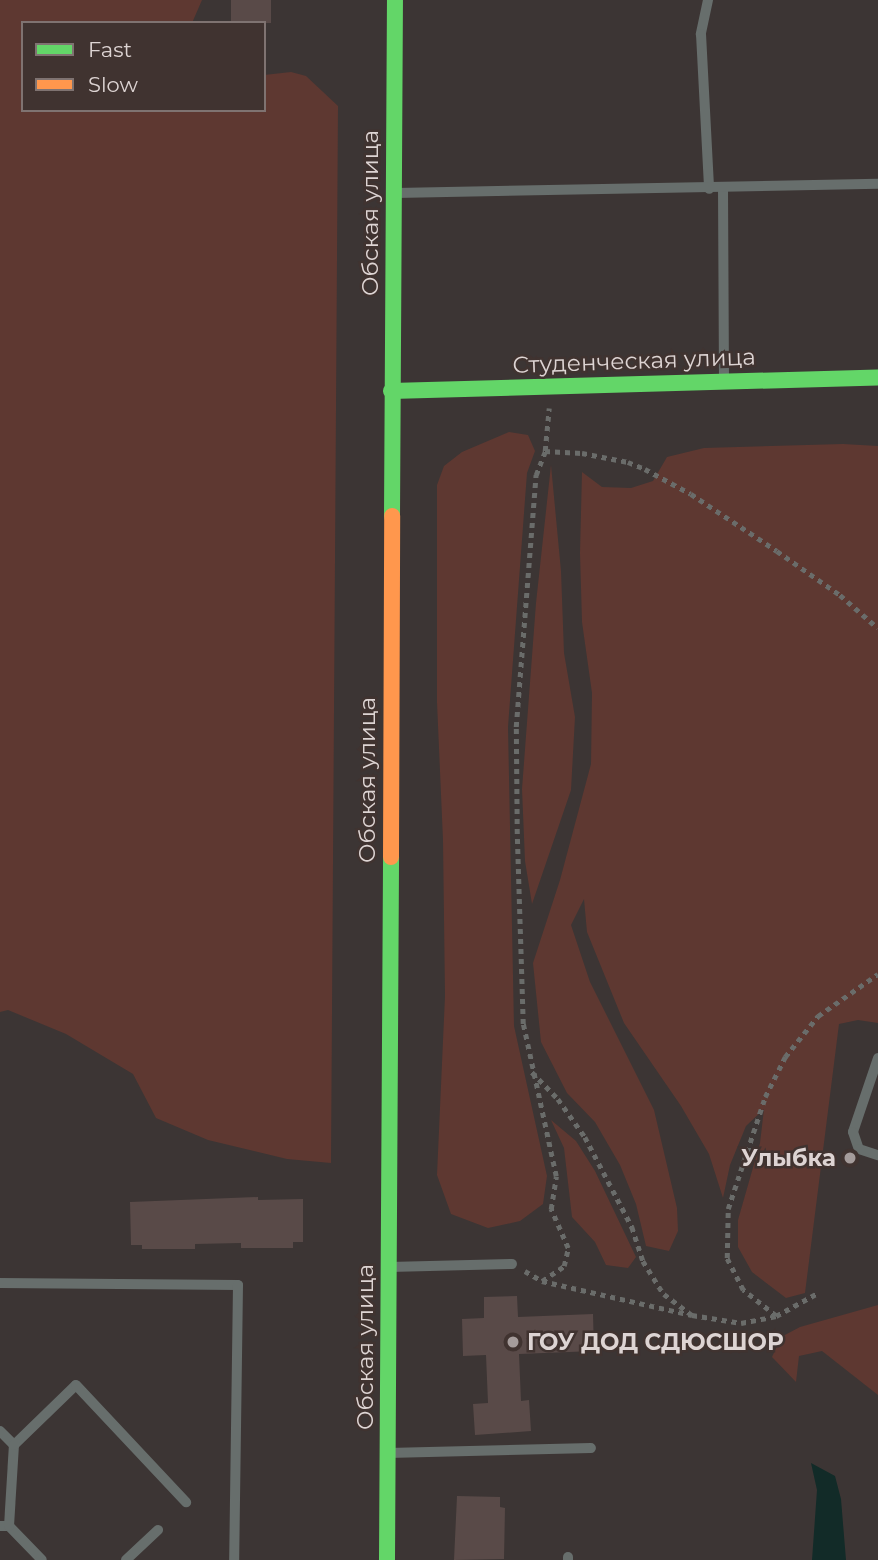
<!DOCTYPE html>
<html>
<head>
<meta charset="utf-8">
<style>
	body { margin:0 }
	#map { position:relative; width:878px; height:1560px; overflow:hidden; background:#3c3534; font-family:Montserrat,sans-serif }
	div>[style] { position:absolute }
	.green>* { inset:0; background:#5e3831 }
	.water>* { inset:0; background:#122b28 }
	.building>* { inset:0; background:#594a48; transform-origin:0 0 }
	.path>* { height:4.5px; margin-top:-2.25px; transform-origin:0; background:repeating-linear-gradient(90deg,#6a6c6a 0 5px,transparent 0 10px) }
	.lane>* { height:10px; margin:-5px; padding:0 5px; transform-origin:5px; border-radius:5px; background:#676e6c }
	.fast>* { height:16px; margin:-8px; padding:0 8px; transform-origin:8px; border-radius:8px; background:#63d668 }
	.slow>* { height:16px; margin:-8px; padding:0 8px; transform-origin:8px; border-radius:8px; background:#ff974d }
	.dots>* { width:19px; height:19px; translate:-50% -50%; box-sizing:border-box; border:4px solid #403330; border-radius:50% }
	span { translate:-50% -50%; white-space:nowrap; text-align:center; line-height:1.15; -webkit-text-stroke:5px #403330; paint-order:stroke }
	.street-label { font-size:23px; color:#ddd4d3 }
	.poi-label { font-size:23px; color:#ddd4d3; font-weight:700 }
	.right { translate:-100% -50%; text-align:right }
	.left { translate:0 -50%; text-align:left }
	.legend { position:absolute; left:21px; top:21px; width:245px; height:91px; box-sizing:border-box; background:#403330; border:2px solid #7f7371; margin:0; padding:9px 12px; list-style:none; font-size:21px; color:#ddd4d3 }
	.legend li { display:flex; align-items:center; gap:14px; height:35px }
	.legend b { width:35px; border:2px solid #7f7371 }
</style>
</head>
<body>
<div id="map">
	<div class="green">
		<i style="clip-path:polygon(0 0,202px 0,192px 23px,23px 23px,23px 110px,264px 110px,264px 75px,291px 72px,306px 76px,338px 106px,331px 1163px,287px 1159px,208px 1140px,156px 1118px,133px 1074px,66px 1034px,8px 1010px,0 1012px)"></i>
		<i style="clip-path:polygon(509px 432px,528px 435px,535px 451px,527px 473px,508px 727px,514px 1026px,547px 1176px,543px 1204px,520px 1221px,488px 1228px,451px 1214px,437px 1175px,445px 996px,443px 840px,437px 702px,437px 485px,444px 466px,462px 452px)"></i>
		<i style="clip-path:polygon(843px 444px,878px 446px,878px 1023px,858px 1020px,839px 1024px,805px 1293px,786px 1298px,752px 1272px,738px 1247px,738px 1220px,760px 1143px,764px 1109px,746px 1126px,730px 1165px,723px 1198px,709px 1154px,681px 1106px,624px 1023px,587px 932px,584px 899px,571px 925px,590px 982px,654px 1110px,677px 1208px,678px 1231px,669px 1251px,646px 1246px,636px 1204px,620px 1165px,595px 1122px,567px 1093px,541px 1042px,533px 963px,560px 880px,591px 764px,592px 693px,582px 622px,580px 553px,582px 472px,602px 487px,631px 488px,653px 481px,667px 457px,704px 448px)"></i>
		<i style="clip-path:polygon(551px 465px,561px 571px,564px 653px,575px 717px,571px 790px,532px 904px,525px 861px,522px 789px,536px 603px)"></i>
		<i style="clip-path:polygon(551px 1120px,576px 1141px,595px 1171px,636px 1257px,628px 1268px,606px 1265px,595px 1242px,572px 1217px,564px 1148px)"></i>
		<i style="clip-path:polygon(878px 1305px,878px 1395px,822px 1351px,799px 1356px,796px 1382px,772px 1357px,781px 1337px,800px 1327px)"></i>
	</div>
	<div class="water">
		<i style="clip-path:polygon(811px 1463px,835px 1476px,841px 1499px,846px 1560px,812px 1560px,817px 1490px)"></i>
	</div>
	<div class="building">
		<i style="left:231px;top:0;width:40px;height:23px"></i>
		<i style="clip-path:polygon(258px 1197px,258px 1200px,303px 1199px,303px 1242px,293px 1242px,293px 1248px,241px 1248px,241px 1243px,195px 1244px,195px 1249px,142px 1249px,142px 1245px,131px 1245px,130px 1202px)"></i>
		<i style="clip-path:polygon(517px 1296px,518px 1317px,593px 1314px,594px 1351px,519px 1354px,521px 1401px,529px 1400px,531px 1431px,475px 1435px,473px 1404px,488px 1403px,486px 1355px,463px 1356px,462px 1319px,484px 1318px,484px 1297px)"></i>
		<i style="clip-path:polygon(457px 1496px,500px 1497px,500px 1507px,505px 1508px,504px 1559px,454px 1560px)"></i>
	</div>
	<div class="path">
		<i style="left:545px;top:451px;width:37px;rotate:3deg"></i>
		<i style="left:582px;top:453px;width:47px;rotate:11.1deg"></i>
		<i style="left:628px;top:462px;width:18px;rotate:22deg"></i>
		<i style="left:645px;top:469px;width:52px;rotate:28.5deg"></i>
		<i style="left:691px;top:494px;width:103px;rotate:33.5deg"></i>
		<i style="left:777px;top:551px;width:77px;rotate:34.9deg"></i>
		<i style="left:840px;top:595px;width:50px;rotate:41deg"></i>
		<i style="left:532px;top:1072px;width:37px;rotate:46deg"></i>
		<i style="left:558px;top:1099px;width:47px;rotate:54.6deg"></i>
		<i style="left:585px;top:1137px;width:102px;rotate:62.4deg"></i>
		<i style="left:632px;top:1227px;width:36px;rotate:72deg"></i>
		<i style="left:643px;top:1261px;width:39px;rotate:58deg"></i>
		<i style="left:664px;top:1294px;width:35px;rotate:37deg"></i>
		<i style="left:525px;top:1271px;width:20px;rotate:30deg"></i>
		<i style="left:542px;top:1281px;width:27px;rotate:-34deg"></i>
		<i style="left:564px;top:1266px;width:18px;rotate:-77deg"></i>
		<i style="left:568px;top:1248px;width:43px;rotate:-113.6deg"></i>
		<i style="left:551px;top:1209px;width:33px;rotate:-81deg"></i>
		<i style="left:556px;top:1176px;width:156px;rotate:-102.2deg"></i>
		<i style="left:523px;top:1024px;width:190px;rotate:-91.8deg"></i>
		<i style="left:517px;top:834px;width:107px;rotate:-90.5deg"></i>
		<i style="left:516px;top:727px;width:253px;rotate:-85.5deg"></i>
		<i style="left:536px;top:475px;width:26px;rotate:-69deg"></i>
		<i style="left:545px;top:451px;width:43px;rotate:-84.7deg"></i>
		<i style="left:542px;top:1281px;width:154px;rotate:12.8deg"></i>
		<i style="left:692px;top:1315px;width:50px;rotate:9.3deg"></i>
		<i style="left:741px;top:1323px;width:36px;rotate:-11deg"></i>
		<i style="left:776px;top:1316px;width:46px;rotate:-28.8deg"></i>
		<i style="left:776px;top:1316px;width:42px;rotate:-141.8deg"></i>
		<i style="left:743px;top:1290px;width:36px;rotate:-117deg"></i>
		<i style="left:727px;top:1258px;width:49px;rotate:-88.8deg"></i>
		<i style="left:728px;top:1209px;width:118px;rotate:-71.7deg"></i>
		<i style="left:765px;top:1097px;width:45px;rotate:-63.4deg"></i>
		<i style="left:785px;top:1057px;width:53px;rotate:-51.2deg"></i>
		<i style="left:818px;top:1016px;width:73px;rotate:-35deg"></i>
	</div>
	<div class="lane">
		<i style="left:708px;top:0;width:35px;rotate:102deg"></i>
		<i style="left:701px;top:34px;width:155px;rotate:87deg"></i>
		<i style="left:723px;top:189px;width:193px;rotate:89.7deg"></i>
		<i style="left:396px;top:193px;width:482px;rotate:-1.1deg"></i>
		<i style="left:878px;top:1058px;width:78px;rotate:108.7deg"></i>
		<i style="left:853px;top:1132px;width:18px;rotate:71deg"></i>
		<i style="left:859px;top:1149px;width:20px;rotate:18deg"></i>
		<i style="left:389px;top:1267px;width:123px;rotate:-1.4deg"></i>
		<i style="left:0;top:1283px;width:238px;rotate:0.5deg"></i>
		<i style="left:238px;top:1285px;width:275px;rotate:90.8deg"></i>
		<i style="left:0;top:1431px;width:20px;rotate:45deg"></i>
		<i style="left:388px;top:1453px;width:203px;rotate:-1.4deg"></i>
		<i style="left:0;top:1526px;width:9px"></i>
		<i style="left:9px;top:1526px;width:47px;rotate:45.9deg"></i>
		<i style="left:9px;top:1526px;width:81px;rotate:-86.5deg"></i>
		<i style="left:14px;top:1445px;width:86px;rotate:-44.1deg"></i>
		<i style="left:76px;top:1385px;width:161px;rotate:46.8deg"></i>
		<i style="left:126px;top:1560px;width:44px;rotate:-43.2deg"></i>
		<i style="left:568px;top:1560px;width:3px;rotate:-90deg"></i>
	</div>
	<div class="fast">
		<i style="left:391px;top:391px;width:487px;rotate:-1.6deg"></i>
		<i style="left:392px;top:516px;width:516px;rotate:-89.67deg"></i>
		<i style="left:387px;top:1560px;width:703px;rotate:-89.67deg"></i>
	</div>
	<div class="slow">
		<i style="left:391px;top:857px;width:341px;rotate:-89.8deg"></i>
	</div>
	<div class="dots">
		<i style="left:850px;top:1158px;background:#a59c9b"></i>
		<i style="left:513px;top:1342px;background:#a59c9b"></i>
	</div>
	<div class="street-label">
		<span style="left:370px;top:213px;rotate:-90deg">Обская улица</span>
		<span style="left:634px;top:361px;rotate:-2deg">Студенческая улица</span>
		<span style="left:367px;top:780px;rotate:-90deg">Обская улица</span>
		<span style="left:365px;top:1347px;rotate:-90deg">Обская улица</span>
	</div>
	<div class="poi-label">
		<span class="right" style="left:836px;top:1158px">Улыбка</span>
		<span class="left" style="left:527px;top:1342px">ГОУ ДОД СДЮСШОР</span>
	</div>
	<ul class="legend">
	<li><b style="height:9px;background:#63d668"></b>Fast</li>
	<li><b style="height:9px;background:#ff974d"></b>Slow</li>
	</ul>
</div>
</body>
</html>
